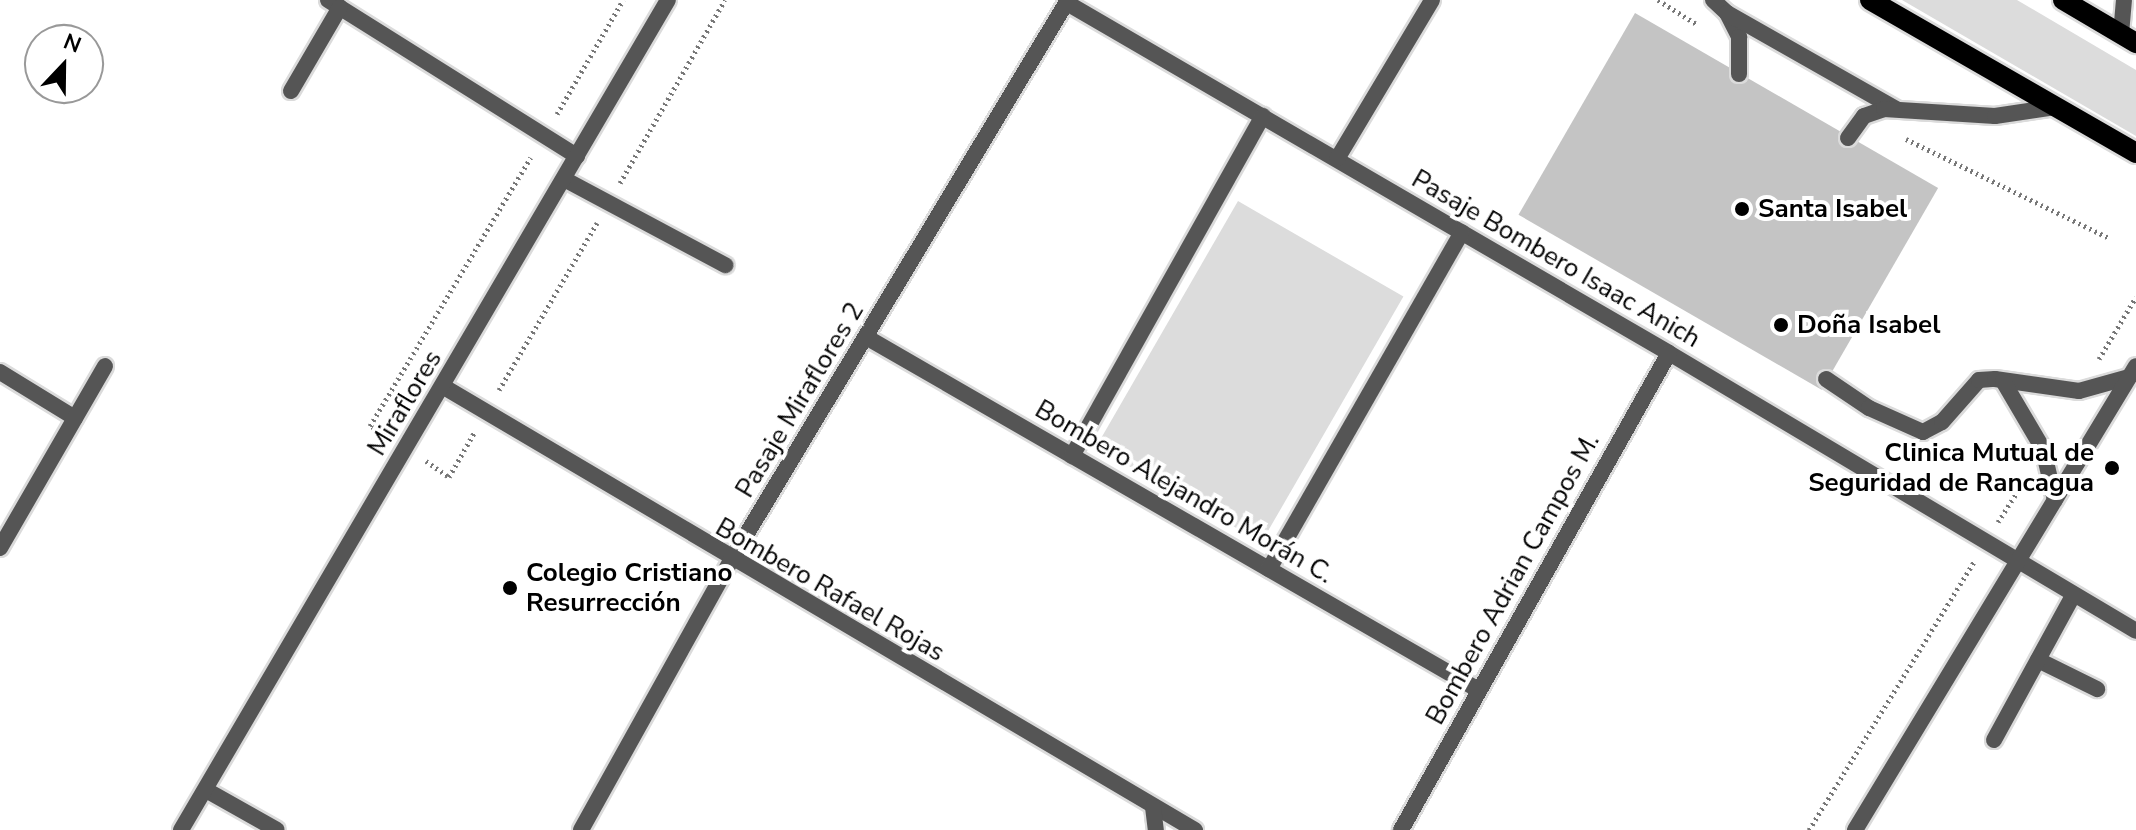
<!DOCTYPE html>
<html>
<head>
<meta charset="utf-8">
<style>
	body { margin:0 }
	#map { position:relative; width:2136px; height:830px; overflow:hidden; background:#fff; font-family:"Nunito Sans",sans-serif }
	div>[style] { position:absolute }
	.green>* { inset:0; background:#dcdcdc; transform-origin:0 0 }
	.building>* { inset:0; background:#c4c4c4; transform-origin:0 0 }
	.path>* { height:5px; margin-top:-2.5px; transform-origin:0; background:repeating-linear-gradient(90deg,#777 0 2px,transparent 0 6px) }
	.roads { filter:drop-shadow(2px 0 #dbdbdb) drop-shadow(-2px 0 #dbdbdb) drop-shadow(0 2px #dbdbdb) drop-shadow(0 -2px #dbdbdb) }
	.service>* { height:16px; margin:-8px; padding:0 8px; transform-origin:8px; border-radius:8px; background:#555 }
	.minor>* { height:16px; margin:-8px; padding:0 8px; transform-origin:8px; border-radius:8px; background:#555 }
	.tertiary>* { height:16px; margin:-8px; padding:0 8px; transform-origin:8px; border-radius:8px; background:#555 }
	.primary>* { height:20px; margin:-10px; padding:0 10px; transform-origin:10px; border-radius:10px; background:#000 }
	.dots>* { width:22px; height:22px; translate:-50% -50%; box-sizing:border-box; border:4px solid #fff; border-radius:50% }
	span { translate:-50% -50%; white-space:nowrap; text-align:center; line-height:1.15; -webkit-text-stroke:8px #fff; paint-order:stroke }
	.poi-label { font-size:26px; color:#000; font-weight:700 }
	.left { translate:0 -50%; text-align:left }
	.right { translate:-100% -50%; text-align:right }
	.street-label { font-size:26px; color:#000 }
	.north { position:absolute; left:24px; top:24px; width:80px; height:80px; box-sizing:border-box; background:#fff; border:2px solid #999; border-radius:50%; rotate:22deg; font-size:22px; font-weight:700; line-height:32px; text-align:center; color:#000 }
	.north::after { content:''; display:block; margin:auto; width:28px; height:36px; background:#000; clip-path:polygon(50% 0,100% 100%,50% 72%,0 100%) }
</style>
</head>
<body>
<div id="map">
	<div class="green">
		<i style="clip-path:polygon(1902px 0,2017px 0,2136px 70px,2136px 136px)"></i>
		<i style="left:1238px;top:201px;width:191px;height:284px;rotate:30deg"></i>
	</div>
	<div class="building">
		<i style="left:1635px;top:13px;width:350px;height:233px;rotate:30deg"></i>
	</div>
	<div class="path">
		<i style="left:1658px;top:0;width:47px;rotate:32deg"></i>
		<i style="left:557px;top:114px;width:132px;rotate:-59.9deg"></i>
		<i style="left:1906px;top:139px;width:226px;rotate:26deg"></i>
		<i style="left:620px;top:183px;width:211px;rotate:-60.2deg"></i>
		<i style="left:2099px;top:359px;width:72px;rotate:-59.2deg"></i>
		<i style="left:499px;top:390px;width:194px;rotate:-59.6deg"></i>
		<i style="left:384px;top:434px;width:16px;rotate:-150deg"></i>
		<i style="left:370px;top:426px;width:313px;rotate:-59.1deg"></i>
		<i style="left:426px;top:461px;width:28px;rotate:35deg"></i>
		<i style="left:449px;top:477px;width:51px;rotate:-60.4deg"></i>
		<i style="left:1998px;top:522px;width:50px;rotate:-57.3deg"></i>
		<i style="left:1809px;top:830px;width:315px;rotate:-58.4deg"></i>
	</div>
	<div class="roads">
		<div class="service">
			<i style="left:1713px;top:0;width:19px;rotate:43deg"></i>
			<i style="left:1727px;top:13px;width:27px;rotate:63deg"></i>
			<i style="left:1739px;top:37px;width:37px;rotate:90deg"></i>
			<i style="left:1727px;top:13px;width:194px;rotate:29.6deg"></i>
			<i style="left:1848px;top:138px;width:27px;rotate:-54deg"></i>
			<i style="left:1864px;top:116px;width:21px;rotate:-19deg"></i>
			<i style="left:1884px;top:109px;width:111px;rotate:3.6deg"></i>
			<i style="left:1995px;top:116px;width:61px;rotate:-8.5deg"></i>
			<i style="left:564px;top:179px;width:183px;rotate:28.1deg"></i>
			<i style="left:1826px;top:379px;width:52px;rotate:34deg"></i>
			<i style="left:1869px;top:408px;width:59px;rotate:24deg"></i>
			<i style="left:1923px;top:432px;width:21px;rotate:-28deg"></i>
			<i style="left:1942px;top:422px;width:56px;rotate:-48.6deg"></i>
			<i style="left:1979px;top:380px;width:16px;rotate:-4deg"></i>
			<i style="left:1995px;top:379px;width:85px;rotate:8.1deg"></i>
			<i style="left:2079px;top:391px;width:52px;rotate:-15.6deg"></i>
			<i style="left:2003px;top:381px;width:79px;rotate:59.5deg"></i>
			<i style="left:2043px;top:449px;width:52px;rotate:76.8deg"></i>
			<i style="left:2038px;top:660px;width:66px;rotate:26.2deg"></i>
			<i style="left:1994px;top:740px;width:166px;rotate:-61.3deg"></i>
		</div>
		<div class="minor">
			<i style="left:328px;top:0;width:294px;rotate:32.1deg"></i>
			<i style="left:1067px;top:3px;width:696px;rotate:30.17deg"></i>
			<i style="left:1669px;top:353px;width:543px;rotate:30.76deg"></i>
			<i style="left:2121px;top:34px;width:34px;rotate:-85deg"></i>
			<i style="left:291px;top:91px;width:97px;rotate:-59.7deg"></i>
			<i style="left:1337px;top:159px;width:185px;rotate:-59.1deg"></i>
			<i style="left:866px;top:337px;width:705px;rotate:29.95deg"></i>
			<i style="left:0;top:372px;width:88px;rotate:31.5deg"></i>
			<i style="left:444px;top:387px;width:872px;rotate:30.54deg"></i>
			<i style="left:1072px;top:456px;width:390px;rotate:-60.7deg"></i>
			<i style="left:0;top:548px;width:210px;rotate:-60deg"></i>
			<i style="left:1269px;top:569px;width:388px;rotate:-60.2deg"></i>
			<i style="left:206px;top:790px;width:81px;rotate:29.4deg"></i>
			<i style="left:1153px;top:807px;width:23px;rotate:83deg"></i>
			<i style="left:581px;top:830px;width:309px;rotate:-60.9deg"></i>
			<i style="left:731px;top:560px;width:654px;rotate:-58.96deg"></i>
			<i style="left:1401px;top:830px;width:547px;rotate:-60.67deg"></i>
		</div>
		<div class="tertiary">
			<i style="left:181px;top:830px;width:962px;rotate:-59.6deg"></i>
			<i style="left:1855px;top:830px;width:542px;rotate:-58.8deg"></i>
		</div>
		<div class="primary">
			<i style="left:1870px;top:0;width:307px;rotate:29.9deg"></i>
			<i style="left:2063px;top:0;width:85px;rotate:30.5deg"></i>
		</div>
	</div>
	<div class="dots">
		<i style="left:1742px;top:209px;background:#000"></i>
		<i style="left:1781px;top:325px;background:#000"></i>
		<i style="left:2112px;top:468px;background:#000"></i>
		<i style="left:510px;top:588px;background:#000"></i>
	</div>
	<div class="poi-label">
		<span class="left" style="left:1758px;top:209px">Santa Isabel</span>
		<span class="left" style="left:1797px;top:325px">Doña Isabel</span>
		<span class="right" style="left:2094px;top:468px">Clinica Mutual de<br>Seguridad de Rancagua</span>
		<span class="left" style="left:526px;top:588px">Colegio Cristiano<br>Resurrección</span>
	</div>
	<div class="street-label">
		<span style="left:1556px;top:259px;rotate:30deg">Pasaje Bombero Isaac Anich</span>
		<span style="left:800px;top:400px;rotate:-59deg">Pasaje Miraflores 2</span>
		<span style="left:405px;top:403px;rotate:-59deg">Miraflores</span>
		<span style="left:1184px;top:492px;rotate:30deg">Bombero Alejandro Morán C.</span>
		<span style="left:1513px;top:579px;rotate:-61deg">Bombero Adrian Campos M.</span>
		<span style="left:830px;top:590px;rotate:30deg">Bombero Rafael Rojas</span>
	</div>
	<div class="north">N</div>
</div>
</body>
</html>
